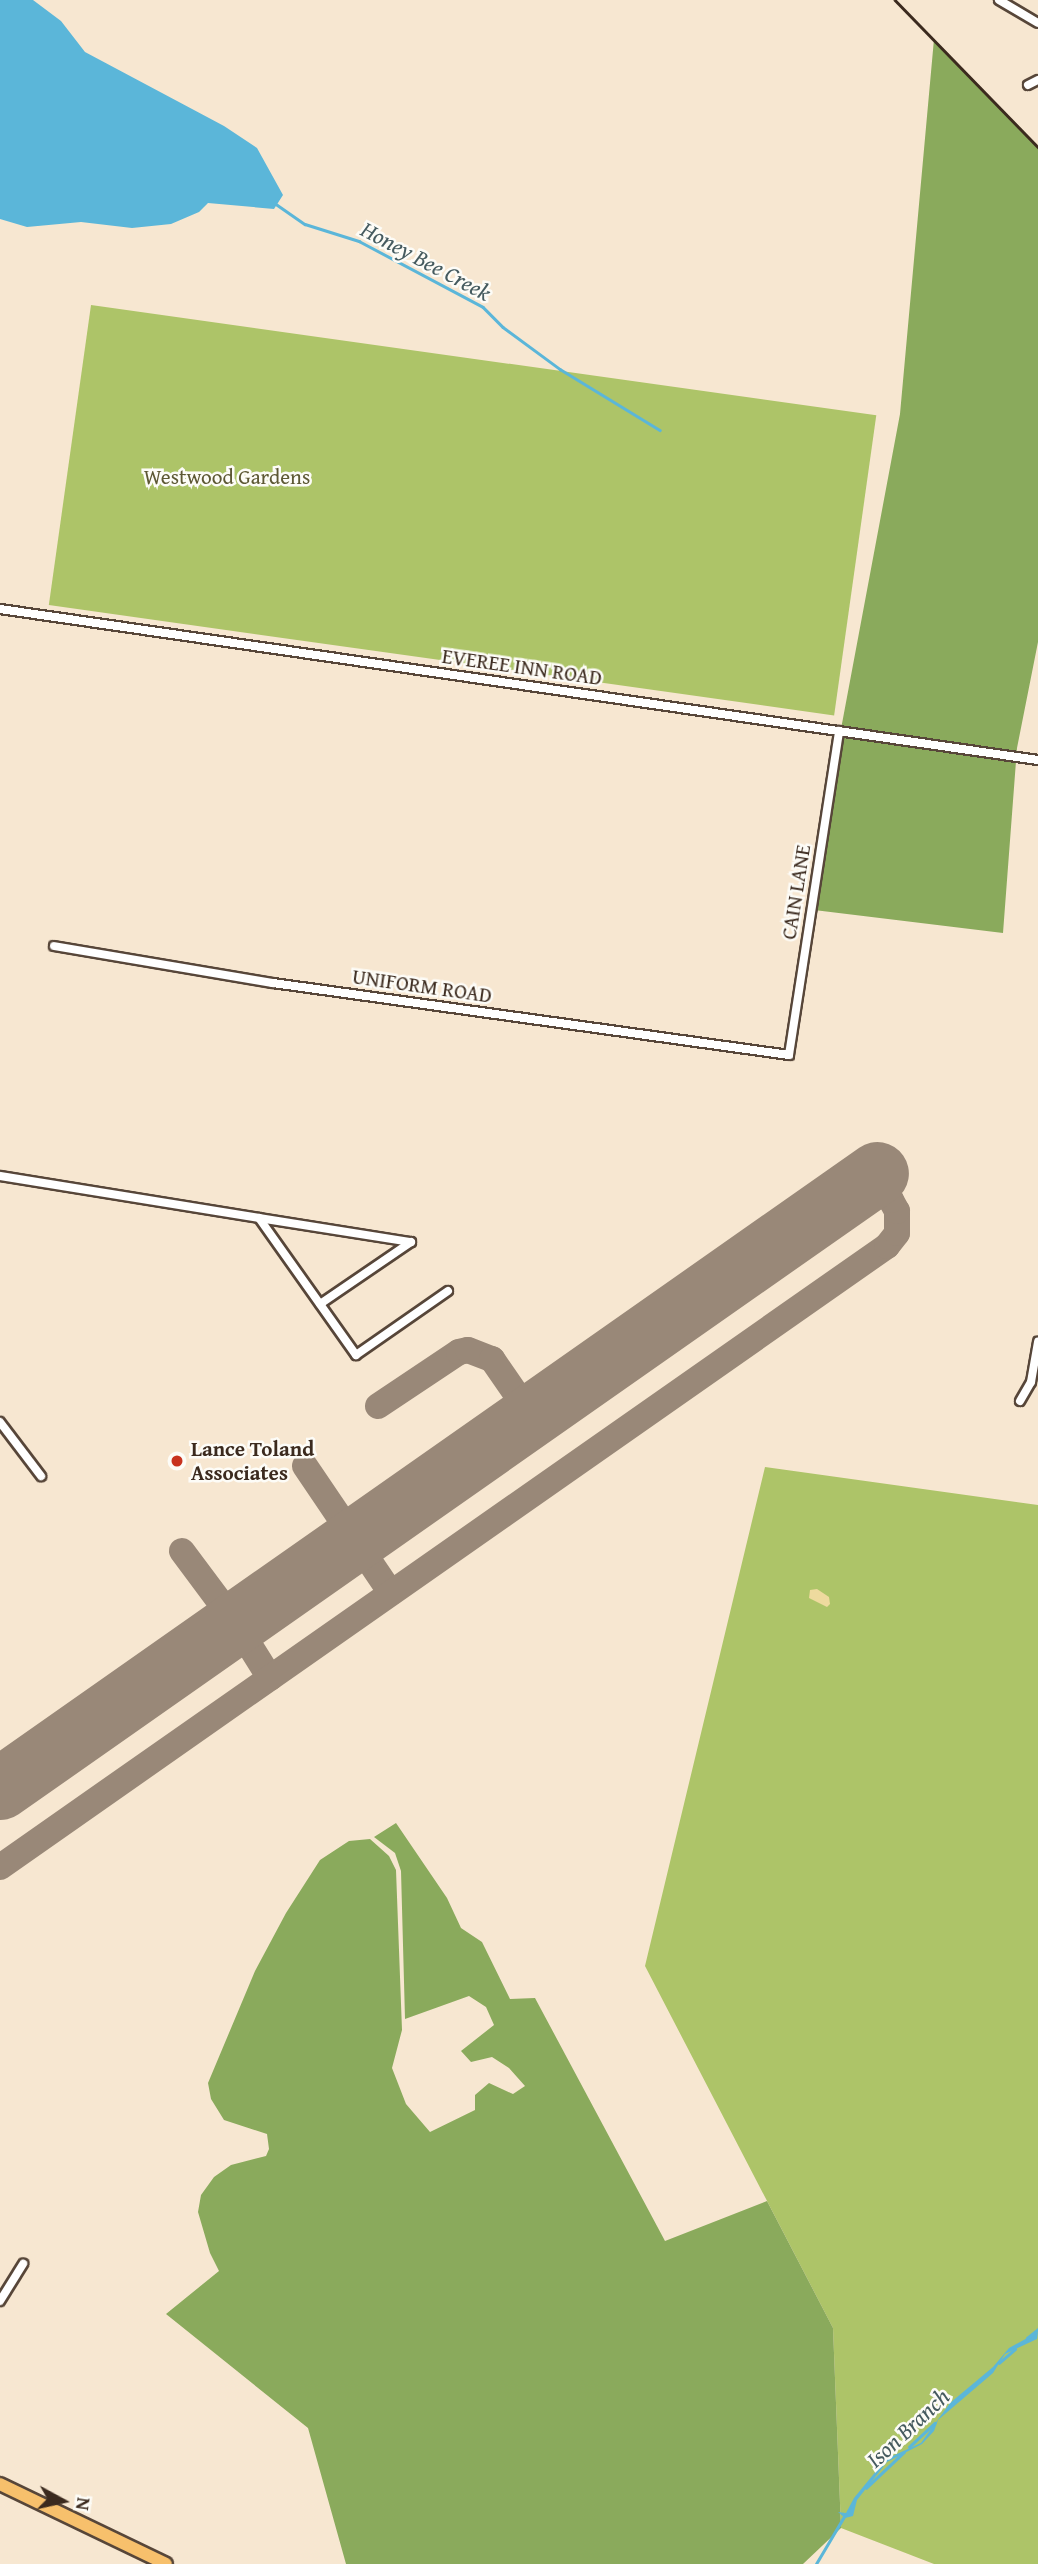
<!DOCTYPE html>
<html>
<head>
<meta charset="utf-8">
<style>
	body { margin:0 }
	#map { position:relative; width:1038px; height:2564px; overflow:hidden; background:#f7e7d1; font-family:"Gentium Book Plus",serif }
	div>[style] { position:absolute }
	.green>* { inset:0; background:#adc468; transform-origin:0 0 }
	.forest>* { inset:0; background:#8aaa5c }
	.sand>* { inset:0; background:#eeda9e }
	.water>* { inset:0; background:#5bb6d9 }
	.stream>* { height:2.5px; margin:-1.25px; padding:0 1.25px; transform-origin:1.25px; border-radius:1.25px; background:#5bb6d9 }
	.taxiway>* { height:26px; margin:-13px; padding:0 13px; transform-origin:13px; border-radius:13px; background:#998878 }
	.runway>* { height:63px; margin:-31.5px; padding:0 31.5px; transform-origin:31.5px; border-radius:31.5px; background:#998878 }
	.roads { filter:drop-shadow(2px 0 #574639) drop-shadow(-2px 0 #574639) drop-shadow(0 2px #574639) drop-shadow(0 -2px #574639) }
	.minor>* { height:8px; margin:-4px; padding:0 4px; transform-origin:4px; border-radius:4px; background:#fff }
	.primary>* { height:12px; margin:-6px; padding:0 6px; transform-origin:6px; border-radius:6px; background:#f7c06c }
	.rail>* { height:2.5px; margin:-1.25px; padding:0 1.25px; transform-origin:1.25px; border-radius:1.25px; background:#3b2a1e }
	.dots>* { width:19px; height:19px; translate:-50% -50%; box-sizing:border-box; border:4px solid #fdfcf7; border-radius:50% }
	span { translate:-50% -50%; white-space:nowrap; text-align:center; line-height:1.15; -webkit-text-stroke:5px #fdfcf7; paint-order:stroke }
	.park-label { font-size:21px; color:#5d5834 }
	.street-label { font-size:21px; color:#3b2a1e }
	.poi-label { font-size:21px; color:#3b2a1e; font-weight:700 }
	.left { translate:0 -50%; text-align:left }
	.water-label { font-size:23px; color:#465b5f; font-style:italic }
	.north { position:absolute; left:28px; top:2466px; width:70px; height:70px; -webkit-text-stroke:5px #fdfcf7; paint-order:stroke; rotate:98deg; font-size:19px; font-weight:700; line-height:28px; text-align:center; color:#3b2a1e }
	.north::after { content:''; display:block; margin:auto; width:24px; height:32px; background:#3b2a1e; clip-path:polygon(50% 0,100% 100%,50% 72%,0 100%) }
</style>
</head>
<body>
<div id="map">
	<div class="green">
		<i style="left:91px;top:305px;width:793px;height:303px;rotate:8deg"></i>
		<i style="clip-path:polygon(765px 1467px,1038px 1505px,1038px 2564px,934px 2564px,841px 2528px,833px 2328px,645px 1966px)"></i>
	</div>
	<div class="forest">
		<i style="clip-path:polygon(934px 39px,1038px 146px,1038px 642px,1017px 748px,1003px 933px,814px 910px,841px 729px,900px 414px)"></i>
		<i style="clip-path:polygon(396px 1823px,447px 1898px,461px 1928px,482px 1942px,510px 1999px,535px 1998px,665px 2241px,767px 2201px,833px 2328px,841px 2528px,803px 2564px,346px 2564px,308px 2428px,166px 2314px,219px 2271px,210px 2253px,198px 2212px,201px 2195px,214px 2177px,231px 2165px,266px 2156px,269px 2149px,267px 2134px,224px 2120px,211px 2099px,208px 2083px,255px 1971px,286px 1913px,320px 1860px,349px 1841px,370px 1839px,389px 1856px,396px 1870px,402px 2030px,392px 2068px,406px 2104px,430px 2132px,475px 2110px,475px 2095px,489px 2083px,513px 2094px,525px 2086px,509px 2068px,492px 2057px,471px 2062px,461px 2051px,494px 2025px,486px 2007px,469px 1996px,405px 2019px,401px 1871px,395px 1853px,374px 1837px)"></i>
	</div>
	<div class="sand">
		<i style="clip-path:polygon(817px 1589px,829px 1597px,830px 1604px,827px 1607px,809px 1598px,810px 1590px)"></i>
	</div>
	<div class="water">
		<i style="clip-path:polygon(0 0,33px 0,61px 21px,85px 52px,224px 126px,257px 148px,283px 195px,274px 209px,208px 203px,199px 212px,171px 224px,132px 228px,81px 222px,27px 227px,0 219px)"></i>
		<i style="clip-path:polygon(1038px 2332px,1037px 2339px,1005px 2354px,993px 2373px,938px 2420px,934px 2431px,922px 2444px,887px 2462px,857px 2500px,853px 2516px,845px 2518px,838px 2512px,846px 2513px,854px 2498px,886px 2459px,921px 2443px,950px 2403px,993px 2367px,1009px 2348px)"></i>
	</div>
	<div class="stream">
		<i style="left:276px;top:204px;width:35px;rotate:35deg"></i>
		<i style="left:305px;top:224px;width:57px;rotate:17.5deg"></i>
		<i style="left:359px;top:241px;width:140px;rotate:28deg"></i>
		<i style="left:483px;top:307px;width:28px;rotate:45deg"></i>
		<i style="left:503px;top:327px;width:71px;rotate:36.4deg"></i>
		<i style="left:560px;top:369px;width:117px;rotate:31.4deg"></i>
		<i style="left:1027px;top:2338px;width:14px;rotate:-39deg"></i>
		<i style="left:999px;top:2363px;width:21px;rotate:-41deg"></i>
		<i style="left:909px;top:2447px;width:35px;rotate:-43deg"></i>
		<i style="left:866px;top:2488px;width:52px;rotate:-43.5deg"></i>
		<i style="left:816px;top:2564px;width:57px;rotate:-59.4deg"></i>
	</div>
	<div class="taxiway">
		<i style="left:378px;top:1406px;width:97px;rotate:-33.7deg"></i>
		<i style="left:459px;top:1352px;width:9px;rotate:-13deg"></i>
		<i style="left:468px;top:1350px;width:26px;rotate:21deg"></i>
		<i style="left:492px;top:1359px;width:67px;rotate:55.4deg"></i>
		<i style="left:305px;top:1466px;width:153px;rotate:55.9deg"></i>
		<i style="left:182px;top:1551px;width:89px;rotate:53.3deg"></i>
		<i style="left:235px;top:1622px;width:66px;rotate:58deg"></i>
		<i style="left:0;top:1867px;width:1083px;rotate:-35deg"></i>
		<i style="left:887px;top:1246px;width:16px;rotate:-52deg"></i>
		<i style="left:897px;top:1233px;width:22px;rotate:-90deg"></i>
		<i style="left:897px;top:1211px;width:13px;rotate:-119deg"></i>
		<i style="left:891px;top:1200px;width:32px;rotate:-146deg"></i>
	</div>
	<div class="runway">
		<i style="left:0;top:1788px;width:1071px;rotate:-35.04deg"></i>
	</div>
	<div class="roads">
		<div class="minor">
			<i style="left:999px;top:0;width:45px;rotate:30.5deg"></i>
			<i style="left:1028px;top:85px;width:11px;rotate:-27deg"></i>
			<i style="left:0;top:609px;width:1049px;rotate:8.28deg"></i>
			<i style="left:54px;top:946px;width:222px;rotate:9.6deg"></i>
			<i style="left:273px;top:983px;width:521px;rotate:7.94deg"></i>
			<i style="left:789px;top:1055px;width:328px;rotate:-81.2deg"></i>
			<i style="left:0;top:1176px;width:262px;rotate:9.2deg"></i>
			<i style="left:259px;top:1218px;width:168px;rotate:54.7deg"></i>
			<i style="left:356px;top:1355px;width:112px;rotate:-34.8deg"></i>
			<i style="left:259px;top:1218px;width:154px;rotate:9deg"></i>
			<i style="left:411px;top:1242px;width:110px;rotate:145.7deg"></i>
			<i style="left:1020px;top:1401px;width:22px;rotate:-60deg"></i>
			<i style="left:1031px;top:1382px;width:41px;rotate:-80.1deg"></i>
			<i style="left:0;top:1422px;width:68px;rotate:52.8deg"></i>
			<i style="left:0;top:2301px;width:44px;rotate:-58.1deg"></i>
		</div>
		<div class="primary">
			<i style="left:0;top:2484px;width:184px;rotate:25.7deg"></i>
		</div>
	</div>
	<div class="rail">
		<i style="left:895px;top:0;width:205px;rotate:45.8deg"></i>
	</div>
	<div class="dots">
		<i style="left:177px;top:1461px;background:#c8321e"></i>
	</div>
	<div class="park-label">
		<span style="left:227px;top:477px">Westwood Gardens</span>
	</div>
	<div class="street-label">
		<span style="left:522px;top:667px;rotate:8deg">EVEREE INN ROAD</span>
		<span style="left:796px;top:892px;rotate:-81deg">CAIN LANE</span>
		<span style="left:422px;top:986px;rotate:8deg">UNIFORM ROAD</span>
	</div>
	<div class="poi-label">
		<span class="left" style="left:191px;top:1461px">Lance Toland<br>Associates</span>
	</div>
	<div class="water-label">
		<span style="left:426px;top:261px;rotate:28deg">Honey Bee Creek</span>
		<span style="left:908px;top:2428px;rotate:-43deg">Ison Branch</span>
	</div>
	<div class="north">N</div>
</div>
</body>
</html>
